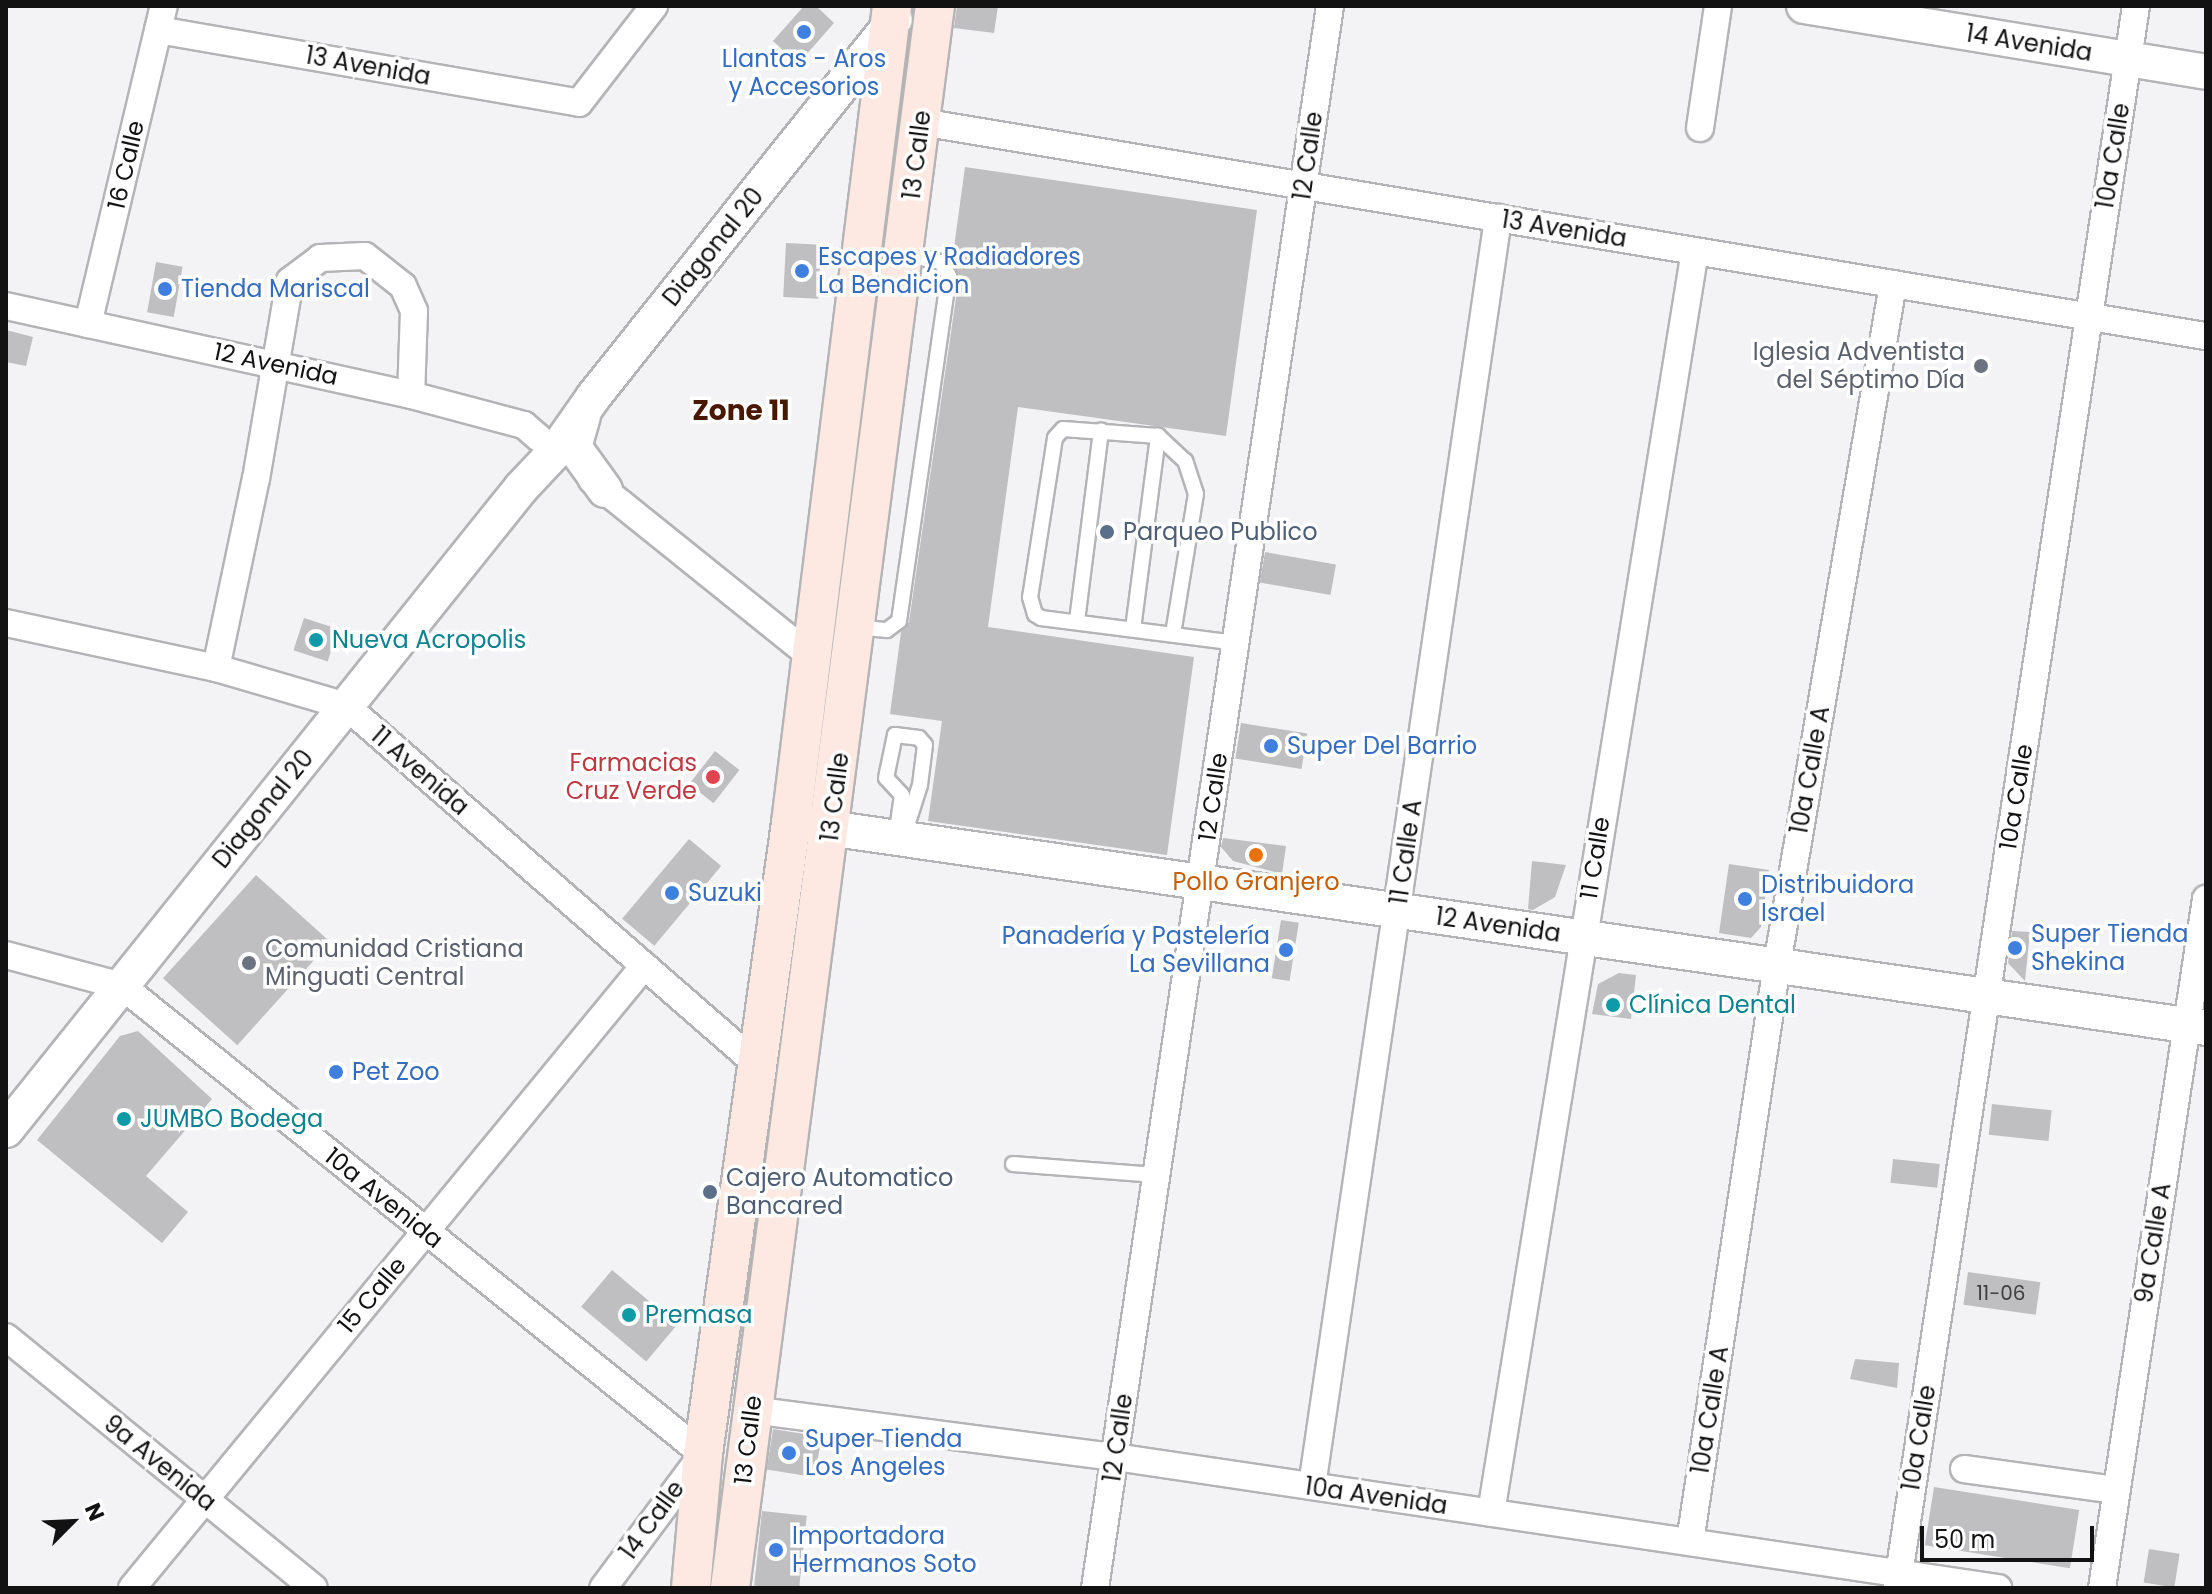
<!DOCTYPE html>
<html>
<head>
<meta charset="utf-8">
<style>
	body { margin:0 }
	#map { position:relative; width:2212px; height:1594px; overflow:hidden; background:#f3f3f5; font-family:Poppins,sans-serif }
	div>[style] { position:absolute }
	.building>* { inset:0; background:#bfbfc1; transform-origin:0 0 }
	.roads { filter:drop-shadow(2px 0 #b4b4b6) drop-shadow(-2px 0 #b4b4b6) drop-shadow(0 2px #b4b4b6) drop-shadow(0 -2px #b4b4b6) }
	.service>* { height:14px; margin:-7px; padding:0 7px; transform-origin:7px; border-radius:7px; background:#fff }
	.minor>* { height:26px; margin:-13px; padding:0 13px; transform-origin:13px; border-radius:13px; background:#fff }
	.tertiary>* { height:34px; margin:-17px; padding:0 17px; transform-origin:17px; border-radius:17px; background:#fff }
	.secondary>* { height:38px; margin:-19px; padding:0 19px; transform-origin:19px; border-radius:19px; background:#fde9e1 }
	.dots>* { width:22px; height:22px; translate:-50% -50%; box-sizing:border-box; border:4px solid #fff; border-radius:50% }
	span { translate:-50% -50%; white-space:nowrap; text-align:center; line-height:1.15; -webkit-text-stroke:7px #fff; paint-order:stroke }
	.number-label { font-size:20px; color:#3d3d3e }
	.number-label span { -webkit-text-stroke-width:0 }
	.street-label { font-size:24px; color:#121212 }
	.shop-label { font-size:24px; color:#366cbe }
	.left { translate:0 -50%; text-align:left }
	.right { translate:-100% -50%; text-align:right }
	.worship-label { font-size:24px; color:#5b616d }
	.service-label { font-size:24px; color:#4e5e75 }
	.culture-label { font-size:24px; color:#0d838f }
	.health-label { font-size:24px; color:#be3a42 }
	.food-label { font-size:24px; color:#c56008 }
	.quarter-label { font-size:28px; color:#481801; font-weight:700 }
	.frame { position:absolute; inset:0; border:8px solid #121212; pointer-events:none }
	.north { position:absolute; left:32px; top:1482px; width:80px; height:80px; -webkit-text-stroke:6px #fff; paint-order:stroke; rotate:66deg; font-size:22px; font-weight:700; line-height:32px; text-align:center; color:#121212 }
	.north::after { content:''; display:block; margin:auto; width:28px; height:36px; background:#121212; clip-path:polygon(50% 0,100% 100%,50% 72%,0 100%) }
	.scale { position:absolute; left:1920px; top:1526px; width:174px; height:36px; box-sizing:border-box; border:4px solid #121212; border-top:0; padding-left:10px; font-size:24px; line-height:28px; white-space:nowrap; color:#121212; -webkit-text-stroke:6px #fff; paint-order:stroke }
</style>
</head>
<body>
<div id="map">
	<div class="building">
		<i style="clip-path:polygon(804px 6px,816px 6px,834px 23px,798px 64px,773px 41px)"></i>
		<i style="clip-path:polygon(957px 6px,998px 6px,994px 33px,954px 28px)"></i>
		<i style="clip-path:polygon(965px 167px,1257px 210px,1226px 436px,1018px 407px,988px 627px,1194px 657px,1167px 855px,928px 821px,942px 721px,890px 714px,901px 632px,909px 622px,959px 277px,952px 262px)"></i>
		<i style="left:786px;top:243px;width:35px;height:54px;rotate:3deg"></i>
		<i style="left:156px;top:262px;width:27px;height:51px;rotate:10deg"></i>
		<i style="clip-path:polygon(6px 330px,33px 337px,26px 366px,6px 362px)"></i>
		<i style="left:1265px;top:552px;width:72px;height:31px;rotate:10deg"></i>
		<i style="left:304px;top:618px;width:36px;height:34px;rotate:18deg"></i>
		<i style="left:1241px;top:723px;width:67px;height:36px;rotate:9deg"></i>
		<i style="left:715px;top:751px;width:31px;height:42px;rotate:38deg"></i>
		<i style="clip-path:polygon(1223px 838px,1286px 846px,1282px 874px,1233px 861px,1221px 847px)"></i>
		<i style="left:689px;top:839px;width:42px;height:104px;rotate:40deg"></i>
		<i style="clip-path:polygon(1532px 861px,1566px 865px,1555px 897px,1533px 910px,1528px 909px)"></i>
		<i style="clip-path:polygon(1729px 864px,1769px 870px,1761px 927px,1751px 938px,1719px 933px)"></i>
		<i style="left:256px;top:875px;width:100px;height:139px;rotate:42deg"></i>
		<i style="left:1281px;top:920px;width:18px;height:59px;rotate:9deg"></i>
		<i style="clip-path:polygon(2012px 931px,2030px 932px,2025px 981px,2008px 963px)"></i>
		<i style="clip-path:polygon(1619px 973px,1636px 975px,1631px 1019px,1592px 1014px,1598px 984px)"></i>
		<i style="clip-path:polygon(138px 1031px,212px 1099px,146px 1176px,188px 1212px,162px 1243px,37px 1140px,120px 1036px)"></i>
		<i style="left:1992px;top:1104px;width:60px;height:31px;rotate:6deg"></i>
		<i style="left:1893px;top:1159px;width:47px;height:24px;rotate:6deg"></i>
		<i style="left:612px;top:1270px;width:85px;height:48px;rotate:40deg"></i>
		<i style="left:1968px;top:1272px;width:73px;height:33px;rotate:8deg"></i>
		<i style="clip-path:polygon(1855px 1359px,1899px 1363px,1897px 1388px,1850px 1379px)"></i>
		<i style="left:773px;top:1429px;width:49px;height:41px;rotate:9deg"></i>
		<i style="left:1934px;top:1487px;width:147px;height:59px;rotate:9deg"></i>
		<i style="left:762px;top:1511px;width:45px;height:75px;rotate:6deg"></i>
		<i style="left:2149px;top:1549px;width:31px;height:34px;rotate:9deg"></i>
	</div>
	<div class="roads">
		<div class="service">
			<i style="left:1077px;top:621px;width:192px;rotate:-82.8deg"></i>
			<i style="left:857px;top:627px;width:30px;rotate:6deg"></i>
			<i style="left:887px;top:630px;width:15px;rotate:-37deg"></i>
			<i style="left:899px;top:621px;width:349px;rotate:-81.8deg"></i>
			<i style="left:949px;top:276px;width:16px;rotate:-120deg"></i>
			<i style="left:941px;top:262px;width:37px;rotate:-169deg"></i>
			<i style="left:1133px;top:629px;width:195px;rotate:-82.6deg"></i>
			<i style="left:1173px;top:634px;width:142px;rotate:-80.7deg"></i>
			<i style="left:1196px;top:494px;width:35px;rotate:-108deg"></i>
			<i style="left:1185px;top:461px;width:37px;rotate:-137deg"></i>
			<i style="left:1158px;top:436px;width:95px;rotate:-175.8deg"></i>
			<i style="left:1063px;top:429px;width:12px;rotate:132deg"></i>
			<i style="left:1055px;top:438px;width:161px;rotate:98.9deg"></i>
			<i style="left:1030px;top:597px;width:18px;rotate:74deg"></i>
			<i style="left:1035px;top:614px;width:7px;rotate:34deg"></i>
			<i style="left:1041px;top:618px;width:196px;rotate:7.3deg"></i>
			<i style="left:896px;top:837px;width:42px;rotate:-81.9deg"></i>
			<i style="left:902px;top:795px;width:23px;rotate:-133deg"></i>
			<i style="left:886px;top:778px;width:44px;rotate:-78.2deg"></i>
			<i style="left:895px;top:735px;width:24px;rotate:7deg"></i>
			<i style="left:919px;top:738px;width:9px;rotate:49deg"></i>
			<i style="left:925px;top:745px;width:40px;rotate:97.1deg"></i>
			<i style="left:920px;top:785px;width:56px;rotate:107.8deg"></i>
			<i style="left:1013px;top:1164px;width:143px;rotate:4.4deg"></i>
		</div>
		<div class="minor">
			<i style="left:158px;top:30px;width:427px;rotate:9.8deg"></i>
			<i style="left:579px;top:103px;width:123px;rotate:-52.3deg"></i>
			<i style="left:921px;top:122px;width:1303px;rotate:9.46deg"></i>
			<i style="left:1700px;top:128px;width:123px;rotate:-81.6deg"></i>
			<i style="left:6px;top:306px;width:415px;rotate:12.4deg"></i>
			<i style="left:411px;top:395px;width:117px;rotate:14.9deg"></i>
			<i style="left:524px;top:425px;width:20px;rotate:41deg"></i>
			<i style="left:88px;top:324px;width:327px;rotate:-76.6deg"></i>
			<i style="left:592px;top:480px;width:280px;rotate:38.8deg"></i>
			<i style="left:6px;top:623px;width:215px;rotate:12.1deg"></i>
			<i style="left:216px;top:668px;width:135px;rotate:16.3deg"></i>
			<i style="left:346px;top:706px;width:546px;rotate:41.07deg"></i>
			<i style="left:216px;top:668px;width:193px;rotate:-78.1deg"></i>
			<i style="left:256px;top:479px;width:201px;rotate:-80.3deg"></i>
			<i style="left:290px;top:281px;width:38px;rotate:-37deg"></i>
			<i style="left:320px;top:258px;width:45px;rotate:-2.5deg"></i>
			<i style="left:365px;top:256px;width:48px;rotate:38.3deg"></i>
			<i style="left:403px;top:286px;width:27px;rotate:66deg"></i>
			<i style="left:414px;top:311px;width:84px;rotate:92deg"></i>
			<i style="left:6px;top:955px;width:120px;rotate:15deg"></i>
			<i style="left:122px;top:986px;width:746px;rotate:38.85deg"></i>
			<i style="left:703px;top:1454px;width:167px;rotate:126.7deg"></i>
			<i style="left:6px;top:1337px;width:397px;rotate:39.2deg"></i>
			<i style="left:752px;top:1410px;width:366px;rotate:7.4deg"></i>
			<i style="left:1115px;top:1457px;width:893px;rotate:8.44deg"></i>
			<i style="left:1964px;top:1469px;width:152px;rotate:7.9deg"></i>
			<i style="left:1312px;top:1486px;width:1282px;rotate:-81.65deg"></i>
			<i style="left:1491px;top:1513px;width:1278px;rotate:-80.82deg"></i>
			<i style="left:1690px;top:1542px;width:584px;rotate:-81.43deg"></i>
			<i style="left:1777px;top:965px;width:691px;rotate:-80.33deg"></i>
			<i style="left:132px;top:1588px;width:806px;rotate:-50.54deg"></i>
			<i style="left:1095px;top:1588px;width:1599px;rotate:-81.55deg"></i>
			<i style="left:1897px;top:1588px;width:1600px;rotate:-81.41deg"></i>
			<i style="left:2102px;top:1588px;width:697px;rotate:-81.42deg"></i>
		</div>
		<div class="tertiary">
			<i style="left:1804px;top:6px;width:407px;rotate:9.3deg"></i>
			<i style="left:583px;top:416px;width:32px;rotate:106deg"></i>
			<i style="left:574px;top:447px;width:53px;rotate:54.2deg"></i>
			<i style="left:801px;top:824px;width:1420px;rotate:8.26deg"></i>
			<i style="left:6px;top:1130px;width:823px;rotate:-51.26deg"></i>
			<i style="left:521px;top:488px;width:48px;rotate:-46.7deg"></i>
			<i style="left:554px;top:453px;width:70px;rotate:-54.9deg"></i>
			<i style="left:594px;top:396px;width:482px;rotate:-51.4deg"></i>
		</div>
		<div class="secondary">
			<i style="left:691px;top:1588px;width:135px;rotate:-84.9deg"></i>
			<i style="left:703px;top:1454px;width:637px;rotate:-82.06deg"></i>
			<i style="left:791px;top:823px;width:823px;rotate:-82.95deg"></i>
			<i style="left:730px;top:1588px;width:1595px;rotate:-82.62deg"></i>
		</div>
	</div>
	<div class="dots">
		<i style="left:804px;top:32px;background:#3f7fe0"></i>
		<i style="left:802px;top:271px;background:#3f7fe0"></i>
		<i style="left:165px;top:289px;background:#3f7fe0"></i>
		<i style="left:1981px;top:366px;background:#6b7280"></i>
		<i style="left:1107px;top:532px;background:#5c6f8a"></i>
		<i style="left:316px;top:640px;background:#0f9aa8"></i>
		<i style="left:1271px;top:746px;background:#3f7fe0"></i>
		<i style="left:713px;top:777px;background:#e0444e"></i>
		<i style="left:1256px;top:855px;background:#e8710a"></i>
		<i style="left:672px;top:893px;background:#3f7fe0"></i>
		<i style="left:1745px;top:899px;background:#3f7fe0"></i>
		<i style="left:2015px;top:948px;background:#3f7fe0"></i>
		<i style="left:1286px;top:950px;background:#3f7fe0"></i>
		<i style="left:249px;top:963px;background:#6b7280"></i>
		<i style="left:1613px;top:1005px;background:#0f9aa8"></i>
		<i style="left:336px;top:1072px;background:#3f7fe0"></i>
		<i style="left:124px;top:1119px;background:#0f9aa8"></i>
		<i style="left:710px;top:1192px;background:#5c6f8a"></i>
		<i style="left:629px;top:1315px;background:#0f9aa8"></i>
		<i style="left:789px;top:1453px;background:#3f7fe0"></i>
		<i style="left:776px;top:1550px;background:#3f7fe0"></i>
	</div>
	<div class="number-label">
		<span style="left:2001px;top:1293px">11-06</span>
	</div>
	<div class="street-label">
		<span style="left:2029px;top:43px;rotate:9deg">14 Avenida</span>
		<span style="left:368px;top:66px;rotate:10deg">13 Avenida</span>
		<span style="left:917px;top:155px;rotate:-83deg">13 Calle</span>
		<span style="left:1308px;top:156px;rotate:-82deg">12 Calle</span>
		<span style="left:2113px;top:156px;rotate:-81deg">10a Calle</span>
		<span style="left:126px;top:165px;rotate:-77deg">16 Calle</span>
		<span style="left:1564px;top:229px;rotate:9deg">13 Avenida</span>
		<span style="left:713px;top:247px;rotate:-51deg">Diagonal 20</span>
		<span style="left:276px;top:364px;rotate:12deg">12 Avenida</span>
		<span style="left:1810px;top:770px;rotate:-80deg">10a Calle A</span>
		<span style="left:420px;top:771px;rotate:41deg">11 Avenida</span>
		<span style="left:835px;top:797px;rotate:-83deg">13 Calle</span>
		<span style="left:1213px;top:797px;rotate:-82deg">12 Calle</span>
		<span style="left:2016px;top:797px;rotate:-81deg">10a Calle</span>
		<span style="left:263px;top:809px;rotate:-51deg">Diagonal 20</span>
		<span style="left:1406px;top:852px;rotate:-82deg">11 Calle A</span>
		<span style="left:1595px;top:858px;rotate:-81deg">11 Calle</span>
		<span style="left:1498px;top:925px;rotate:8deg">12 Avenida</span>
		<span style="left:384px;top:1198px;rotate:39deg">10a Avenida</span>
		<span style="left:2153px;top:1243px;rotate:-81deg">9a Calle A</span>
		<span style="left:372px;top:1295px;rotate:-50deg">15 Calle</span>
		<span style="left:1710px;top:1410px;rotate:-81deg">10a Calle A</span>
		<span style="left:1118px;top:1438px;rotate:-82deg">12 Calle</span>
		<span style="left:1919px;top:1438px;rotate:-81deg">10a Calle</span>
		<span style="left:748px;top:1440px;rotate:-83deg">13 Calle</span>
		<span style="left:160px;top:1463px;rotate:39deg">9a Avenida</span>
		<span style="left:1376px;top:1496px;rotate:8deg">10a Avenida</span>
		<span style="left:652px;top:1520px;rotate:-54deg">14 Calle</span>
	</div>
	<div class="shop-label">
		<span style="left:804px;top:73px">Llantas - Aros<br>y Accesorios</span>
		<span class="left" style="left:818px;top:271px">Escapes y Radiadores<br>La Bendicion</span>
		<span class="left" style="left:181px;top:289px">Tienda Mariscal</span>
		<span class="left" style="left:1287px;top:746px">Super Del Barrio</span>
		<span class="left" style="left:1761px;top:899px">Distribuidora<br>Israel</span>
		<span class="left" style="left:688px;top:893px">Suzuki</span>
		<span class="left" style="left:2031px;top:948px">Super Tienda<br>Shekina</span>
		<span class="right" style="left:1270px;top:950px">Panadería y Pastelería<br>La Sevillana</span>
		<span class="left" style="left:352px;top:1072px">Pet Zoo</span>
		<span class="left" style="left:805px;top:1453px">Super Tienda<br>Los Angeles</span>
		<span class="left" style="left:792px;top:1550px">Importadora<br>Hermanos Soto</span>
	</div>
	<div class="worship-label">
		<span class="right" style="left:1965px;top:366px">Iglesia Adventista<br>del Séptimo Día</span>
		<span class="left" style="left:265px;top:963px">Comunidad Cristiana<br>Minguati Central</span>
	</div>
	<div class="service-label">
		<span class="left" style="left:1123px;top:532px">Parqueo Publico</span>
		<span class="left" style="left:726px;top:1192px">Cajero Automatico<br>Bancared</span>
	</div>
	<div class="culture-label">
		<span class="left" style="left:332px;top:640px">Nueva Acropolis</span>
		<span class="left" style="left:1629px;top:1005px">Clínica Dental</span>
		<span class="left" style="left:140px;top:1119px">JUMBO Bodega</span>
		<span class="left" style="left:645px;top:1315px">Premasa</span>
	</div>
	<div class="health-label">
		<span class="right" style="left:697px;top:777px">Farmacias<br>Cruz Verde</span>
	</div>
	<div class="food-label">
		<span style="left:1256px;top:882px">Pollo Granjero</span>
	</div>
	<div class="quarter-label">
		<span style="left:741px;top:411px">Zone 11</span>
	</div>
	<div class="frame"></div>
	<div class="north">N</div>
	<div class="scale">50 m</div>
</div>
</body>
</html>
